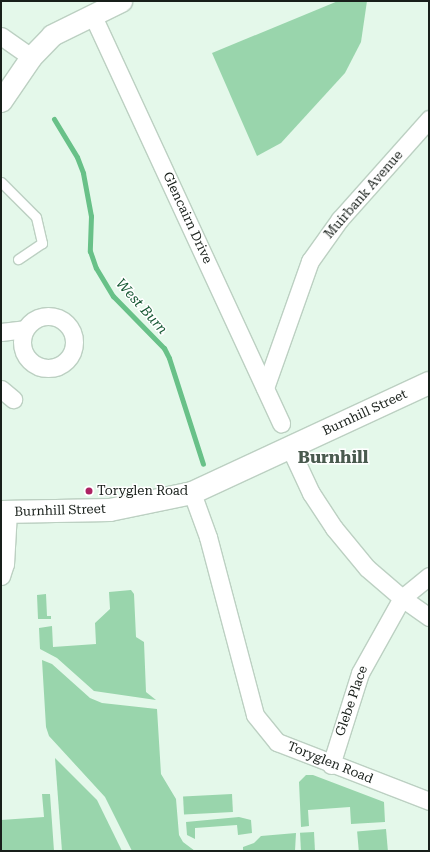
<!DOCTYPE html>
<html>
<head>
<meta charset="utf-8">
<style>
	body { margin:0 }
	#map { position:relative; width:430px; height:852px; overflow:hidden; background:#e4f8ea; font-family:"Roboto Serif",serif }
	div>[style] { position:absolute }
	.green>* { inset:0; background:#99d5ac; transform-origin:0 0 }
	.stream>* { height:5px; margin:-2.5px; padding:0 2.5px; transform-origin:2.5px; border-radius:2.5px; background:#68c188 }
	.roads { filter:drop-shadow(1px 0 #bcd0c2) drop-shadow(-1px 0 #bcd0c2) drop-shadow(0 1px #bcd0c2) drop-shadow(0 -1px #bcd0c2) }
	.service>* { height:9px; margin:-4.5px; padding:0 4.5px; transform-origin:4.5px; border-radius:4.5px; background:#fff }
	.minor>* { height:17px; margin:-8.5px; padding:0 8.5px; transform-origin:8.5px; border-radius:8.5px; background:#fff }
	.minor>.ring { margin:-8.5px; padding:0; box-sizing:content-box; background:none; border:17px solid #fff; border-radius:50% }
	.tertiary>* { height:21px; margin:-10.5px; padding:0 10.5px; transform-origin:10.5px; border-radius:10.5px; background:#fff }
	.secondary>* { height:22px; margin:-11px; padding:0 11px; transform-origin:11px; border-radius:11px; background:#fff }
	.dots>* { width:11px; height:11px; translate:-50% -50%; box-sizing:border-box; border:2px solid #fff; border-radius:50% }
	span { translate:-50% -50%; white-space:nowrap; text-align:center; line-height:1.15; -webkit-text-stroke:3px #fff; paint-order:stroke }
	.street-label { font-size:13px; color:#181f1a }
	.poi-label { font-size:13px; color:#181f1a }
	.left { translate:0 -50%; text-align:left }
	.water-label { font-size:14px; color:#165833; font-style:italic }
	.district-label { font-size:17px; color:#495a4e; font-weight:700 }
	.frame { position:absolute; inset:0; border:2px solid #181f1a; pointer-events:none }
</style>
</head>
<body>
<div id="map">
	<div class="green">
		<i style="clip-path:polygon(338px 1px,367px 1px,361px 42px,345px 73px,281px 143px,257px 156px,212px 53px)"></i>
		<i style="clip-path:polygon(131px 590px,134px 594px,136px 637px,144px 642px,146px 692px,156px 700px,94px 691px,57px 658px,40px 649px,39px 628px,52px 626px,53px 647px,96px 644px,95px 623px,110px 609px,109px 592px)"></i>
		<i style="clip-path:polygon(46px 594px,47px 616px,51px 616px,51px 619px,38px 619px,37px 595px)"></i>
		<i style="clip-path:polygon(42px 660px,52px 664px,90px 698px,102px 703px,157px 709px,161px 774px,176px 799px,179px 835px,183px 842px,195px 851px,132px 851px,105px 797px,49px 736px,46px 727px)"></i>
		<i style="clip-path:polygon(55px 758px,97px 800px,122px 851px,62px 851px)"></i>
		<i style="clip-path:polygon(306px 775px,313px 775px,384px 802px,385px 822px,351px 824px,350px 807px,308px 810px,309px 826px,301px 827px,299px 782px)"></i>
		<i style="clip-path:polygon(42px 794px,50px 794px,54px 851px,1px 851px,1px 818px,1px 820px,44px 817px)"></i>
		<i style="left:232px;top:794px;width:18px;height:49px;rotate:87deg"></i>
		<i style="clip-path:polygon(239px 817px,251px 820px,252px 833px,238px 835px,237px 825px,195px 828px,195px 839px,187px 835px,186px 822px)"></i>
		<i style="left:386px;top:829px;width:22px;height:29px;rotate:85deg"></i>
		<i style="left:314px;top:832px;width:19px;height:14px;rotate:87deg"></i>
		<i style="clip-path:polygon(296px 833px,295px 851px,243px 851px,243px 847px,254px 843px,261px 836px)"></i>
	</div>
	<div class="stream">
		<i style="left:54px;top:119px;width:44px;rotate:58.8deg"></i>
		<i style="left:77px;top:157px;width:17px;rotate:69deg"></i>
		<i style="left:83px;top:173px;width:44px;rotate:79.5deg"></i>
		<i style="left:91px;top:216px;width:35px;rotate:92deg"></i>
		<i style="left:90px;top:251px;width:18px;rotate:71deg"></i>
		<i style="left:96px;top:268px;width:33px;rotate:59deg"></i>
		<i style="left:113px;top:296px;width:73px;rotate:45.6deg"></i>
		<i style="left:164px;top:348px;width:11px;rotate:63deg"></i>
		<i style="left:169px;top:358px;width:111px;rotate:72.2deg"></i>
	</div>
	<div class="roads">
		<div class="service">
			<i style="left:1px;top:182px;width:49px;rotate:45deg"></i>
			<i style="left:36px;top:217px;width:27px;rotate:77deg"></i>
			<i style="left:42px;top:243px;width:29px;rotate:146deg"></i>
		</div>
		<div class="minor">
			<i style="left:92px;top:14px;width:451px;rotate:65.2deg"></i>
			<i style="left:1px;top:36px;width:37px;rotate:35deg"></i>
			<i class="ring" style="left:22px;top:316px;width:35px;height:35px"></i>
			<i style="left:1px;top:332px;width:24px;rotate:-7deg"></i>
			<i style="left:265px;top:388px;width:135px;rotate:-70.5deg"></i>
			<i style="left:310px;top:261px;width:52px;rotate:-54.5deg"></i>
			<i style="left:340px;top:219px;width:134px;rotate:-48.3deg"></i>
			<i style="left:1px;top:389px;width:16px;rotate:40deg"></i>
			<i style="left:290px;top:448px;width:50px;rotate:65deg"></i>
			<i style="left:311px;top:493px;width:42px;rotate:56.7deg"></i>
			<i style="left:334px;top:528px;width:52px;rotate:50.5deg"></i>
			<i style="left:367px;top:568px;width:46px;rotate:40.6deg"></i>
			<i style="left:402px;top:598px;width:33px;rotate:35deg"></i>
			<i style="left:192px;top:493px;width:47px;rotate:70deg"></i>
			<i style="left:208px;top:537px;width:184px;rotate:75.2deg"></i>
			<i style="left:255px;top:715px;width:35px;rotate:51deg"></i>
			<i style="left:277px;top:742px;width:163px;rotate:21.2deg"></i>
			<i style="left:1px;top:576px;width:13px;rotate:-72deg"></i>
			<i style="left:5px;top:564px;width:52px;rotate:-86.7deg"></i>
			<i style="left:331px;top:765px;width:96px;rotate:-72.5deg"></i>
			<i style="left:360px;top:673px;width:86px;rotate:-60.8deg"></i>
			<i style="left:402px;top:598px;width:35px;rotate:-39deg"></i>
		</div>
		<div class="tertiary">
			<i style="left:1px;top:101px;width:53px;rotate:-55.7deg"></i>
			<i style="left:31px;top:57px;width:30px;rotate:-46deg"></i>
			<i style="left:52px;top:35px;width:77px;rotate:-26.2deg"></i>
		</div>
		<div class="secondary">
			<i style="left:1px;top:512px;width:109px;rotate:-1.1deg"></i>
			<i style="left:110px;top:510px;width:84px;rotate:-11.7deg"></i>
			<i style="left:192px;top:493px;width:261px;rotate:-24.9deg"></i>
		</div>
	</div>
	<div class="dots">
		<i style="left:89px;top:491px;background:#ad2363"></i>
	</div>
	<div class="street-label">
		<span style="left:364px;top:195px;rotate:-49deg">Muirbank Avenue</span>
		<span style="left:187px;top:218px;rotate:65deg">Glencairn Drive</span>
		<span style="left:365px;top:413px;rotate:-25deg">Burnhill Street</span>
		<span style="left:60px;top:511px;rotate:-2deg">Burnhill Street</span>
		<span style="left:352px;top:701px;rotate:-71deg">Glebe Place</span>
		<span style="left:330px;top:763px;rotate:22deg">Toryglen Road</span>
	</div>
	<div class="poi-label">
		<span class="left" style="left:97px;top:491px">Toryglen Road</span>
	</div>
	<div class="water-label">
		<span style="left:142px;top:306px;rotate:48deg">West Burn</span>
	</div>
	<div class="district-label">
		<span style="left:333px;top:458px">Burnhill</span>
	</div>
	<div class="frame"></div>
</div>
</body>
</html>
